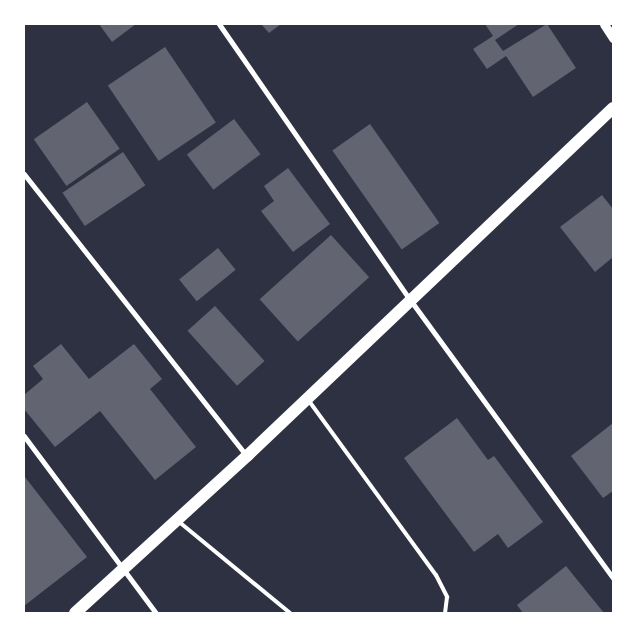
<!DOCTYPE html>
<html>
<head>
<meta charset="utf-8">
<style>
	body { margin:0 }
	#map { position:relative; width:637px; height:637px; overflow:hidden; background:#2d3142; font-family:Figtree,sans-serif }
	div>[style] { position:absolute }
	.building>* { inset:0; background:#626471; transform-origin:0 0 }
	.service>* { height:4px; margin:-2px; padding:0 2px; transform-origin:2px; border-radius:2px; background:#fff }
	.minor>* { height:5px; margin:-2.5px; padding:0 2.5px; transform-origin:2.5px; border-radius:2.5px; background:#fff }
	.tertiary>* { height:9px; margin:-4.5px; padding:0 4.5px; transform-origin:4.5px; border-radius:4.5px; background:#fff }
	.primary>* { height:12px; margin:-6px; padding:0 6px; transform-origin:6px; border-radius:6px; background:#fff }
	span { translate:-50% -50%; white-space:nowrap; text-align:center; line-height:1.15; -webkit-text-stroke:4px #fff; paint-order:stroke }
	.frame { position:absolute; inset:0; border:25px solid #fff; pointer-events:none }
</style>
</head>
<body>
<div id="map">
	<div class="building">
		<i style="clip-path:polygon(99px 24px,136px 24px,112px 42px)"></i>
		<i style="clip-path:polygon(261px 24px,281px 24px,269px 33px)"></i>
		<i style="clip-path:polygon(485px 24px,519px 24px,495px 40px,503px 51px,547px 24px,576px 68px,533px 97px,506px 56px,487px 69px,473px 49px,493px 36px)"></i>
		<i style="left:165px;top:47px;width:91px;height:69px;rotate:56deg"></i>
		<i style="left:87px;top:102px;width:57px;height:65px;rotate:55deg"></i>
		<i style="left:234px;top:119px;width:44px;height:59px;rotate:53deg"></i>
		<i style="left:370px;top:124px;width:121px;height:46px;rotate:55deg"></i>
		<i style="left:123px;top:152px;width:40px;height:73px;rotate:56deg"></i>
		<i style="clip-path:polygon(288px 168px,330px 224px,293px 252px,261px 211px,274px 201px,264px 186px)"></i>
		<i style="clip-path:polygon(602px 195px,613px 209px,613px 257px,595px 272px,560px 227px)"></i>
		<i style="left:331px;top:235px;width:57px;height:96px;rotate:48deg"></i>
		<i style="left:218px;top:248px;width:28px;height:50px;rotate:51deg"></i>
		<i style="left:215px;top:306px;width:74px;height:37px;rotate:48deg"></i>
		<i style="clip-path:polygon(61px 344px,89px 379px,134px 344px,162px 379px,150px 389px,196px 447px,155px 480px,100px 411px,55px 447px,24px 409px,24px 395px,43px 379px,33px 366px)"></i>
		<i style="clip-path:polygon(457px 418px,488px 460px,494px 456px,543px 522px,508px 548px,498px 534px,474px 552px,404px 458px)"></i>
		<i style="clip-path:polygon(613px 423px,613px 491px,603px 498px,571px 456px)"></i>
		<i style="clip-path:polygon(25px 477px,87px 557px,24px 606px,24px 478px)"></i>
		<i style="clip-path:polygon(566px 566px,604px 613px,523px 613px,517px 605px)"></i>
	</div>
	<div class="service">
		<i style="left:309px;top:401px;width:215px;rotate:53.9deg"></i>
		<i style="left:436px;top:575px;width:25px;rotate:63deg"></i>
		<i style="left:447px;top:597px;width:16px;rotate:97deg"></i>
		<i style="left:178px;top:521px;width:145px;rotate:39.4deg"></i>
	</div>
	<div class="minor">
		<i style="left:219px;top:24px;width:337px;rotate:55.3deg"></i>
		<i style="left:411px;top:301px;width:343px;rotate:53.9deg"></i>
		<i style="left:24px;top:174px;width:360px;rotate:51.7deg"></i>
		<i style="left:24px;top:436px;width:221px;rotate:53.3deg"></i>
	</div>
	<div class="tertiary">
		<i style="left:604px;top:24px;width:17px;rotate:57deg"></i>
	</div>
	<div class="primary">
		<i style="left:75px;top:613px;width:233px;rotate:-42.4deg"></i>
		<i style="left:247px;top:456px;width:505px;rotate:-43.56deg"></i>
	</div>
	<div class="frame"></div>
</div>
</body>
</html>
